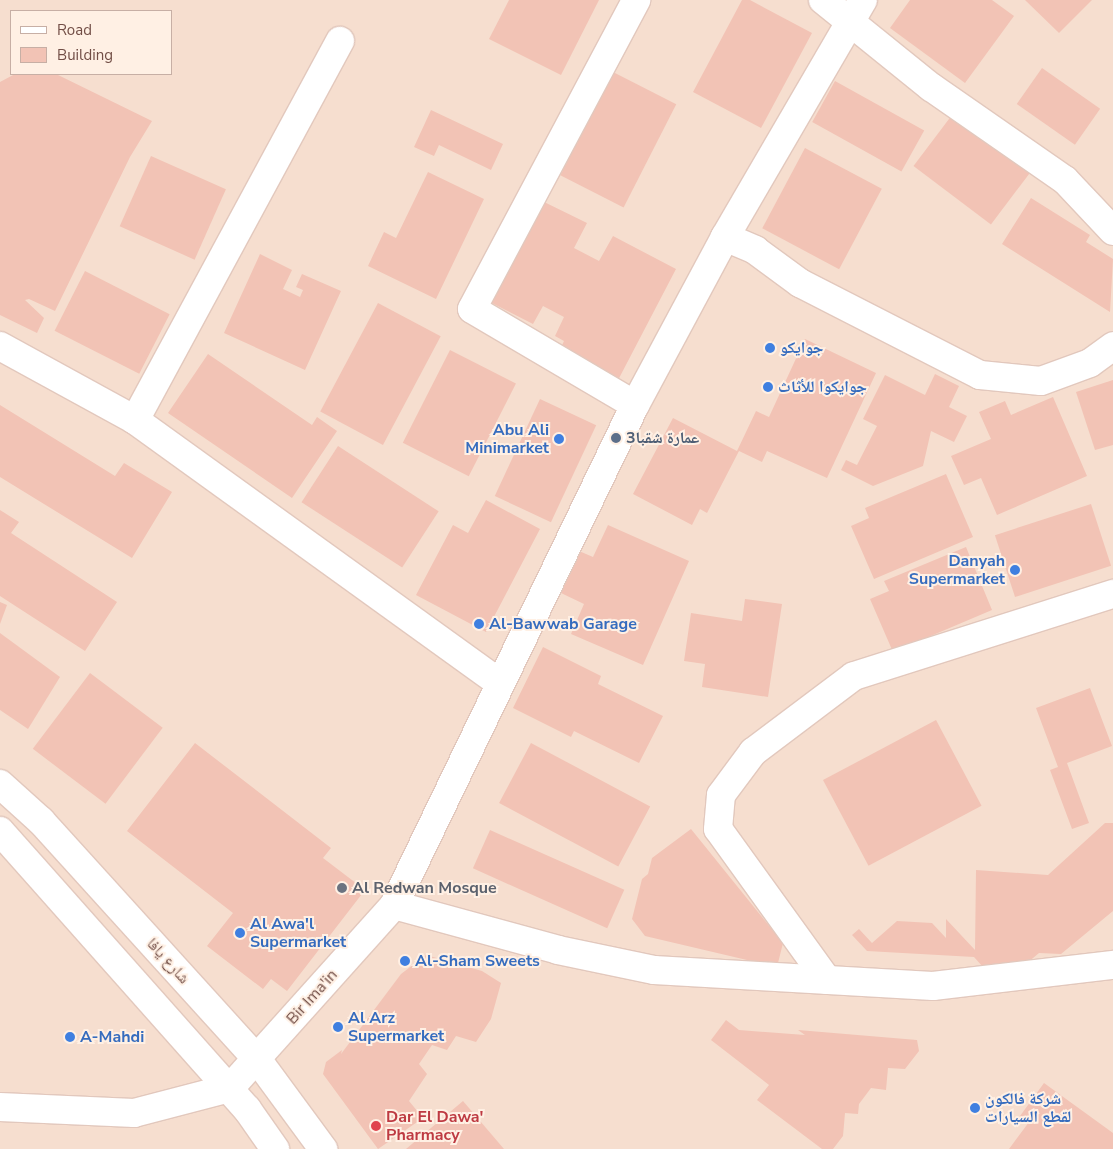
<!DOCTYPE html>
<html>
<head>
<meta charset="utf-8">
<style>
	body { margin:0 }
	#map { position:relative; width:1113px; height:1149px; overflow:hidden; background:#fcebde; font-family:"Nunito Sans","Noto Naskh Arabic",sans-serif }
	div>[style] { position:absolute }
	.residential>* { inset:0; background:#f6decf }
	.building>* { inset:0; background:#f2c3b5; transform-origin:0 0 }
	.roads { filter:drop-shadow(1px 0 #e2c8bd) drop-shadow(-1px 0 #e2c8bd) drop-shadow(0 1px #e2c8bd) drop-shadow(0 -1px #e2c8bd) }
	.minor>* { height:28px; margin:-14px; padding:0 14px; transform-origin:14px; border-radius:14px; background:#fff }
	.secondary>* { height:28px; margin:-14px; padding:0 14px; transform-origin:14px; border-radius:14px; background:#fff }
	.dots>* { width:14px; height:14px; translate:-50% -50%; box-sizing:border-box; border:2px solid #fff0e4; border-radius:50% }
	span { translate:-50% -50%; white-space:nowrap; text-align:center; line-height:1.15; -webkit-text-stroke:4px #fff0e4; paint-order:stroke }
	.shop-label { font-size:16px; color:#366cbe; font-weight:700 }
	.left { translate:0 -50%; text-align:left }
	.right { translate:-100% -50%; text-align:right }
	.service-label { font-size:16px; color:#4e5e75; font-weight:700 }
	.worship-label { font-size:16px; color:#5b616d; font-weight:700 }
	.street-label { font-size:16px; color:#724e46 }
	.health-label { font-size:16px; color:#be3a42; font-weight:700 }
	.legend { position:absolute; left:10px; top:10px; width:162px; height:65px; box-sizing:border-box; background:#fff0e4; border:1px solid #c7afa5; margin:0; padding:6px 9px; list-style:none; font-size:15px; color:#724e46 }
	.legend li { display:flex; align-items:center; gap:10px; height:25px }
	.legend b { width:25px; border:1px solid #c7afa5 }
</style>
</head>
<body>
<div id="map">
	<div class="residential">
		<i style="clip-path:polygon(evenodd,0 0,1113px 0,1113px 1149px,0 1149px,0 0,11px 11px,171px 11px,171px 74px,11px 74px,11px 11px)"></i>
	</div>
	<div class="building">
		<i style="clip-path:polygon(509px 0,599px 0,561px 75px,489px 39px)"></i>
		<i style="clip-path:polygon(742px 0,750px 0,812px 33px,761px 128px,693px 92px)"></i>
		<i style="clip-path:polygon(910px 0,992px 0,1014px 16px,965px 83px,890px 28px)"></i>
		<i style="clip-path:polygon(1025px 0,1092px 0,1059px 33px)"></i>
		<i style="left:1042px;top:68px;width:71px;height:44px;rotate:35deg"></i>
		<i style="left:613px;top:72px;width:71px;height:116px;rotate:27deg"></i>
		<i style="clip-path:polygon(15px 74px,56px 74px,152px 121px,130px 157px,55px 311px,29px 299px,25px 300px,44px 318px,37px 333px,0 315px,0 82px)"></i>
		<i style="left:835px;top:81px;width:102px;height:47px;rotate:29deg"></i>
		<i style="clip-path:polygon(431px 110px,503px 144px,491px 170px,439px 145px,434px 156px,414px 147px)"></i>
		<i style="left:952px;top:115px;width:97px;height:64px;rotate:37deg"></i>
		<i style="left:805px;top:148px;width:87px;height:91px;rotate:28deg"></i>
		<i style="left:151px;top:156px;width:82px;height:77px;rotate:24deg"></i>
		<i style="clip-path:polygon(428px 172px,484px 199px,436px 299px,368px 266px,384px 232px,396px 238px)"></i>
		<i style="clip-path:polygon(1031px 198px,1090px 235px,1086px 242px,1113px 259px,1110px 312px,1002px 244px)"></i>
		<i style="clip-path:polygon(538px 199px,587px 223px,574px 248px,599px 261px,613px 236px,676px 269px,616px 384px,558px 354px,564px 341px,555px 336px,564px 317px,543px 306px,533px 324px,486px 300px)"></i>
		<i style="clip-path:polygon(260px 254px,292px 270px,283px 289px,300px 297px,303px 290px,296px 287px,302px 274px,341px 291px,305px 370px,224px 333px)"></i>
		<i style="left:85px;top:271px;width:95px;height:67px;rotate:27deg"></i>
		<i style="left:378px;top:303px;width:71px;height:123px;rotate:28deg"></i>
		<i style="clip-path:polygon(805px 339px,876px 373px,827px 478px,767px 451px,762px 462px,739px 451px,707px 513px,700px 509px,692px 525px,633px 494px,673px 418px,737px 451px,756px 411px,769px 417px)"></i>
		<i style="left:450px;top:350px;width:74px;height:104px;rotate:27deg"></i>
		<i style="clip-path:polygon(208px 354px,312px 425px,317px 417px,337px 431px,292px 498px,168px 413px)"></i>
		<i style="clip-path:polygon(935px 374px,959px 386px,949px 407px,967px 416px,954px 442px,931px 431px,923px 466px,873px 486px,841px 470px,846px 460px,857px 465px,877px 426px,863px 419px,885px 375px,925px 395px)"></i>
		<i style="clip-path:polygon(1113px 380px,1113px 445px,1095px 450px,1076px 392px)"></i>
		<i style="clip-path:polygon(1053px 397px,1087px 476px,997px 515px,981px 478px,964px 485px,951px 456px,991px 439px,979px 412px,1005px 401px,1011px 415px)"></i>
		<i style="left:540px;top:399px;width:62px;height:107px;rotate:25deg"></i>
		<i style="clip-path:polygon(0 405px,115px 476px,124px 463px,172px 492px,132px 558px,0 477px)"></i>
		<i style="left:338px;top:446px;width:120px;height:67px;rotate:33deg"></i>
		<i style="clip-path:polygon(946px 474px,973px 537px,874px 579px,851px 526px,869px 518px,865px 508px)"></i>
		<i style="clip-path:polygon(486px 500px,540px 529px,486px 632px,416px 595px,453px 525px,468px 533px)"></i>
		<i style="left:1091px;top:504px;width:65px;height:101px;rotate:72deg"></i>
		<i style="clip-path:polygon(0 510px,19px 522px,11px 533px,117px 602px,85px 651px,0 596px)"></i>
		<i style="clip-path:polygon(608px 525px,689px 561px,643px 665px,571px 634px,584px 604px,561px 593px,579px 551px,593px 557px)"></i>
		<i style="clip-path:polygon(966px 547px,992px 610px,893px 652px,870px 599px,889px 591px,884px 581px)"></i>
		<i style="clip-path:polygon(745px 599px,782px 604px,768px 697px,702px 687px,705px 664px,684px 661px,691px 613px,742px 621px)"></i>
		<i style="clip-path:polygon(0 602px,7px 605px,0 624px)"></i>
		<i style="clip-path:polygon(0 633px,60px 677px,28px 729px,0 710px)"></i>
		<i style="clip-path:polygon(543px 647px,601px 676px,598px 684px,663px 716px,639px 763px,574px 731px,571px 737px,513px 708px)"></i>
		<i style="left:90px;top:673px;width:91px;height:95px;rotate:37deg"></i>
		<i style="clip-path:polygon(1090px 688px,1112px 746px,1067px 763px,1089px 823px,1072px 829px,1050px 770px,1058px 767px,1036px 708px)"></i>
		<i style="left:936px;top:720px;width:97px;height:128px;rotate:62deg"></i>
		<i style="clip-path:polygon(195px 743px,331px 848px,323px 858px,365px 890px,287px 991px,271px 979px,263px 989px,207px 946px,233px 913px,127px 831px)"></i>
		<i style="left:531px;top:743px;width:135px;height:68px;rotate:28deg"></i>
		<i style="clip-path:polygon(1105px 823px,1113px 823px,1113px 911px,1061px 954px,1039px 953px,1020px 969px,983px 967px,974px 957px,867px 951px,852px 935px,859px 929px,872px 943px,897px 921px,932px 923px,946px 938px,946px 919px,975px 950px,976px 870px,1048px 875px)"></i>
		<i style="clip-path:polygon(691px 829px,783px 943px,777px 967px,645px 936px,632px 919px,642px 879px,648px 874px,652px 858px)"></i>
		<i style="left:490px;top:830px;width:147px;height:42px;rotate:24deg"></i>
		<i style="clip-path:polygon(426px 955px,482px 971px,501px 983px,491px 1019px,476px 1042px,456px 1036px,447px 1050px,432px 1045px,419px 1064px,427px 1074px,409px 1101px,423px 1118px,378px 1149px,323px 1074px,326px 1062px,342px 1050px,341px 1054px,401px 974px)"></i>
		<i style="clip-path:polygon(726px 1020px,739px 1030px,805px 1035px,798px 1030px,917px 1040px,919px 1051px,905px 1069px,888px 1068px,886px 1090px,871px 1088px,859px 1104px,858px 1114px,845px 1113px,843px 1136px,833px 1149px,822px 1149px,757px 1100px,769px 1085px,711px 1040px)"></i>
		<i style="clip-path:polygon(1044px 1083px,1113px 1133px,1113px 1149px,1009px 1149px,1029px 1122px,1020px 1116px)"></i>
		<i style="clip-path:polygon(463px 1101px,504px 1149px,406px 1149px)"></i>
	</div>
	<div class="roads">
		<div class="minor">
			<i style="left:823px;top:0;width:139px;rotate:38.9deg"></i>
			<i style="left:931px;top:87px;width:163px;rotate:34.8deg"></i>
			<i style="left:1065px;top:180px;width:70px;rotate:46.7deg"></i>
			<i style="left:725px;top:237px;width:33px;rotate:23deg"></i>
			<i style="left:755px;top:250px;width:56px;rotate:36.3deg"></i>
			<i style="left:800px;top:283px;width:202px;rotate:27.1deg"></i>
			<i style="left:980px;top:375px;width:61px;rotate:5.6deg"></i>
			<i style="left:1041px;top:381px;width:52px;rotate:-20.2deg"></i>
			<i style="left:1090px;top:363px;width:29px;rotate:-36deg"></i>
			<i style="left:0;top:346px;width:154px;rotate:28.7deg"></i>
			<i style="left:135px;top:420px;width:449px;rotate:35.8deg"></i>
			<i style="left:635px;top:405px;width:189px;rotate:-149.5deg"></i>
			<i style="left:472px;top:309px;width:350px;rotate:-62deg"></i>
			<i style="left:135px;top:420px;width:431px;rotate:-61.6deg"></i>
			<i style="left:394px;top:905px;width:170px;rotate:15.3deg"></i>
			<i style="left:558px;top:950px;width:98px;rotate:11.8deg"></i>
			<i style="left:654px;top:970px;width:279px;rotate:3.3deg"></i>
			<i style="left:933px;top:986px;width:181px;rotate:-6.7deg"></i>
			<i style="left:827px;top:980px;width:186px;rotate:-125.8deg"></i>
			<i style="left:718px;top:829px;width:34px;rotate:-85deg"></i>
			<i style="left:721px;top:795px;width:54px;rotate:-53.3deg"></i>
			<i style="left:753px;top:752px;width:126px;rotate:-37deg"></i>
			<i style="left:854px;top:676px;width:272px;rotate:-17.6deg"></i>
			<i style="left:0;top:1107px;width:134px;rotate:2.6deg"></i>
			<i style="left:134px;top:1113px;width:99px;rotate:-14.6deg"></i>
			<i style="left:230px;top:1088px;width:246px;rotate:-48.1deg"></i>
			<i style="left:394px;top:905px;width:555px;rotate:-64.27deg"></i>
			<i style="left:635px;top:405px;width:191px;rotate:-61.8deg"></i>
			<i style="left:725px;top:237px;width:274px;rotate:-59.8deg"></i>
		</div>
		<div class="secondary">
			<i style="left:0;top:784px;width:55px;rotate:42.1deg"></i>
			<i style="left:41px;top:821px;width:321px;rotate:47.8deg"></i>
			<i style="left:257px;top:1059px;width:112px;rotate:53.7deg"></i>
			<i style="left:0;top:831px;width:372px;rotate:48.4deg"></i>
			<i style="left:247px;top:1109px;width:49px;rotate:55deg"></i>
		</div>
	</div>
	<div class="dots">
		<i style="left:770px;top:348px;background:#3f7fe0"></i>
		<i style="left:768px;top:387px;background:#3f7fe0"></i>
		<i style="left:616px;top:438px;background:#5c6f8a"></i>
		<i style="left:559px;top:439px;background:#3f7fe0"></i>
		<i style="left:1015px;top:570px;background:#3f7fe0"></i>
		<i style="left:479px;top:624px;background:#3f7fe0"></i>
		<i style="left:342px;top:888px;background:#6b7280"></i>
		<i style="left:240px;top:933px;background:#3f7fe0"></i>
		<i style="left:405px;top:961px;background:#3f7fe0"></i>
		<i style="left:338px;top:1027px;background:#3f7fe0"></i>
		<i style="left:70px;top:1037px;background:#3f7fe0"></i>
		<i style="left:975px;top:1108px;background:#3f7fe0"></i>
		<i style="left:376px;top:1126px;background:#e0444e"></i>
	</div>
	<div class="shop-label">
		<span class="left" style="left:780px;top:348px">جوايكو</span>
		<span class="left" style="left:778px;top:387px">جوايكوا للأثاث</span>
		<span class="right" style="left:549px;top:439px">Abu Ali<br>Minimarket</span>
		<span class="right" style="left:1005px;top:570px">Danyah<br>Supermarket</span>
		<span class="left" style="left:489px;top:624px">Al-Bawwab Garage</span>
		<span class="left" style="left:250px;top:933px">Al Awa'l<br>Supermarket</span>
		<span class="left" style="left:415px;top:961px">Al-Sham Sweets</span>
		<span class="left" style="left:348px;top:1027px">Al Arz<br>Supermarket</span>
		<span class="left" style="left:80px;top:1037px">A-Mahdi</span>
		<span class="left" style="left:985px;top:1108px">شركة فالكون<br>لقطع السيارات</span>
	</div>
	<div class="service-label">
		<span class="left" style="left:626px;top:438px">عمارة شقبا3</span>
	</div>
	<div class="worship-label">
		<span class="left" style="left:352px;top:888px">Al Redwan Mosque</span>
	</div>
	<div class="street-label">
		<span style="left:168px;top:961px;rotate:48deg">شارع يافا</span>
		<span style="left:312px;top:997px;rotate:-48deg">Bir Ima'in</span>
	</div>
	<div class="health-label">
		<span class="left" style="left:386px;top:1126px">Dar El Dawa'<br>Pharmacy</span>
	</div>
	<ul class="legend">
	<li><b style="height:6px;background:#fff"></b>Road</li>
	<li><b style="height:14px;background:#f2c3b5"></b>Building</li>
	</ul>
</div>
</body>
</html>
